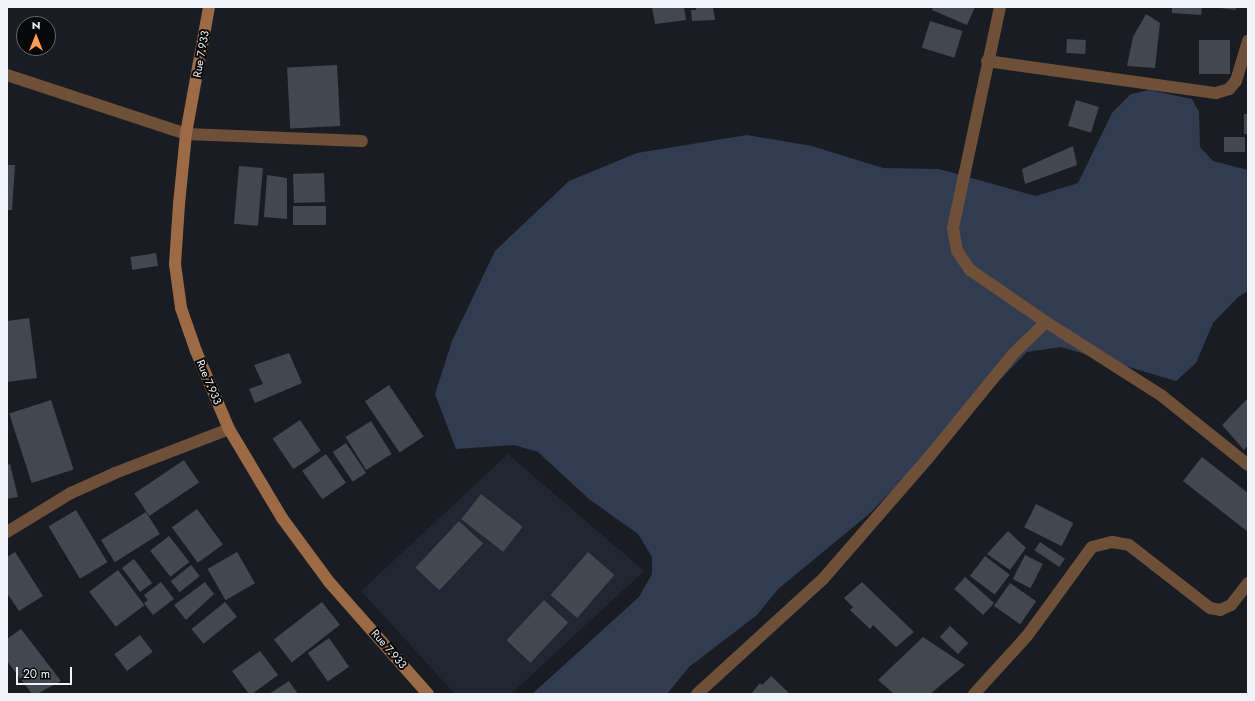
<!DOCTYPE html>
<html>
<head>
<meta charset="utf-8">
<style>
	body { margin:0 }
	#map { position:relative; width:1255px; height:701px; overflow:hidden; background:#191d23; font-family:Jost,sans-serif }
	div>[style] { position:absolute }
	.built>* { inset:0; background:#202732 }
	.green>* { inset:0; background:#313c50 }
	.building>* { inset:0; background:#43474f; transform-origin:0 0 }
	.street>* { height:12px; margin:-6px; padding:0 6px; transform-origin:6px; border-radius:6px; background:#6e4f38 }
	.secondary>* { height:12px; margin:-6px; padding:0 6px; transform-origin:6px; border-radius:6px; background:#9c6a45 }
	span { translate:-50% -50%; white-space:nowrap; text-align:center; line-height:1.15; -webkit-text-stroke:4px #060709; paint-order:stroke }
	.street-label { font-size:11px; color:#f0f3f8 }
	.frame { position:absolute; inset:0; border:8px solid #f0f3f8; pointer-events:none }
	.north { position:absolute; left:16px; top:16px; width:40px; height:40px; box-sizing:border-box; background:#060709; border:1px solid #646569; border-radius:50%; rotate:0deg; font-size:11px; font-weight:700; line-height:16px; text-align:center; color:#f0f3f8 }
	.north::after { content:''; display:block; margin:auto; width:14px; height:18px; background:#fc9d52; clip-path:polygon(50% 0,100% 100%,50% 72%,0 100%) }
	.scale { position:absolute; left:16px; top:667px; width:56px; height:18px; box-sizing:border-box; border:2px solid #f0f3f8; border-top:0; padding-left:5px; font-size:12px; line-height:14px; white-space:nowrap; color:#f0f3f8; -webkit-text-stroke:3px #060709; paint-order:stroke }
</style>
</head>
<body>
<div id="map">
	<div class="built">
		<i style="clip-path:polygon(508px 454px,644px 571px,511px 694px,455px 694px,361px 591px)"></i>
	</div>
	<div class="green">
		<i style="clip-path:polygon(1149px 90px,1192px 99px,1199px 112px,1200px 147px,1213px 161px,1248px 170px,1248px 291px,1238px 297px,1213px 323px,1196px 363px,1176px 381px,1061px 347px,1027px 352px,869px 514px,778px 589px,757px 615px,689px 667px,667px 694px,532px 694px,639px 597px,652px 574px,652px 557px,638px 534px,589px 499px,538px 452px,514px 445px,456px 449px,435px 394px,452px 341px,495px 251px,569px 181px,637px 153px,747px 135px,812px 146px,883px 168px,939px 169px,1036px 196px,1078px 183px,1112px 113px,1131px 94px)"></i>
	</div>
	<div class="building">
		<i style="clip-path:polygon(652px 7px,684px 7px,686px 20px,655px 24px)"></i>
		<i style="clip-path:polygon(696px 7px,713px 7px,715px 20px,692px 21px,691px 10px,696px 10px)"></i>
		<i style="clip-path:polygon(933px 7px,975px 7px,967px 25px,932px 10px)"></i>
		<i style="clip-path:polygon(1172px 7px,1202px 7px,1201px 15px,1172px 13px)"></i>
		<i style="clip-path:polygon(1212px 7px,1236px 7px,1236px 10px)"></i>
		<i style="clip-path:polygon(1146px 14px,1160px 23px,1155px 68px,1127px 66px,1133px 37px)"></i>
		<i style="left:930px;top:21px;width:34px;height:28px;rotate:17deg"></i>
		<i style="left:1067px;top:39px;width:19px;height:14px;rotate:3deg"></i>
		<i style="left:1199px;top:40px;width:31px;height:34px"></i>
		<i style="left:337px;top:65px;width:61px;height:50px;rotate:87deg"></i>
		<i style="left:1076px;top:100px;width:24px;height:27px;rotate:17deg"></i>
		<i style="left:1244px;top:114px;width:4px;height:20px"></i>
		<i style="left:1245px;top:137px;width:15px;height:21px;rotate:90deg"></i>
		<i style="clip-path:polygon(1073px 146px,1077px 165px,1025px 184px,1022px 169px)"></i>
		<i style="clip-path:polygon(7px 165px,15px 165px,12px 210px,7px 210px)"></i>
		<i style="left:239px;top:166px;width:24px;height:58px;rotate:5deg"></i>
		<i style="left:324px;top:173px;width:29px;height:31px;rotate:88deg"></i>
		<i style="clip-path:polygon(267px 175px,287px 178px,287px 219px,264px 217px)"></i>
		<i style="left:293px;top:206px;width:33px;height:19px"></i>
		<i style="left:156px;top:253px;width:13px;height:26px;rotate:81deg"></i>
		<i style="clip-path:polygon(29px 318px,37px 378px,7px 382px,7px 321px)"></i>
		<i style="clip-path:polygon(289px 353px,302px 383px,255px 403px,249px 389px,263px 384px,254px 365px)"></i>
		<i style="left:389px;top:385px;width:62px;height:29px;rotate:56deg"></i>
		<i style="clip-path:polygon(1248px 398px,1248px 445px,1244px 450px,1222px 425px)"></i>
		<i style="left:51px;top:400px;width:73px;height:44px;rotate:72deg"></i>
		<i style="left:300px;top:420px;width:37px;height:33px;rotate:56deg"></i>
		<i style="left:371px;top:421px;width:39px;height:30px;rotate:58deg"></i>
		<i style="left:346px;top:443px;width:36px;height:16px;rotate:56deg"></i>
		<i style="left:326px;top:454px;width:35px;height:29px;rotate:55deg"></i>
		<i style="clip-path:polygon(1202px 457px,1248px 493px,1248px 532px,1183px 481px)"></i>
		<i style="left:184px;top:460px;width:27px;height:60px;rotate:56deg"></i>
		<i style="clip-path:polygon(10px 464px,18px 497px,7px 499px,7px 465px)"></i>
		<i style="left:481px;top:494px;width:53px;height:32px;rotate:38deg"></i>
		<i style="left:1036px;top:504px;width:42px;height:26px;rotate:27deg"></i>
		<i style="left:197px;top:509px;width:44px;height:31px;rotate:54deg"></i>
		<i style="left:76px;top:510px;width:61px;height:32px;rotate:59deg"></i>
		<i style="left:146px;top:512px;width:26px;height:53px;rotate:58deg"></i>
		<i style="left:459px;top:521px;width:33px;height:64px;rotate:43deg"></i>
		<i style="clip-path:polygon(1008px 531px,1026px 548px,1010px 570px,987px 554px)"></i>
		<i style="left:169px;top:536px;width:33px;height:24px;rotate:52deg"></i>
		<i style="left:1040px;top:542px;width:30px;height:10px;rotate:34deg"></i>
		<i style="clip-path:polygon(15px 552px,43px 596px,19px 611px,7px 593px,7px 557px)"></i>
		<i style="left:237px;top:552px;width:36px;height:34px;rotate:60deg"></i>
		<i style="left:588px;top:552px;width:35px;height:57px;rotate:41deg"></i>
		<i style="left:1025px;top:555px;width:20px;height:27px;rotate:27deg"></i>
		<i style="left:985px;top:556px;width:31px;height:25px;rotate:37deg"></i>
		<i style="left:134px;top:559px;width:30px;height:15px;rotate:53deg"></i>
		<i style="left:191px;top:565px;width:14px;height:26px;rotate:51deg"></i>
		<i style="left:118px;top:570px;width:44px;height:36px;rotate:53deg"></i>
		<i style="left:965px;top:577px;width:39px;height:16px;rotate:42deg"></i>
		<i style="clip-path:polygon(161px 582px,174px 599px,153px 615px,144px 603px,148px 600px,144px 595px)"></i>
		<i style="clip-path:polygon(205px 582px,214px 594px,186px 620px,174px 605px)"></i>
		<i style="clip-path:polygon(862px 582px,914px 632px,896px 647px,873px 625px,870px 629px,850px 610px,853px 607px,844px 598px)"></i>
		<i style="left:1010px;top:583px;width:32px;height:28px;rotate:35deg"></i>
		<i style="left:544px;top:600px;width:33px;height:55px;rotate:43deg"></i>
		<i style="left:225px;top:602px;width:19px;height:43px;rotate:51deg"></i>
		<i style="left:322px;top:602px;width:29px;height:61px;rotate:52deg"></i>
		<i style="left:950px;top:626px;width:25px;height:15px;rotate:43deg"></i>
		<i style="clip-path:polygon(21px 629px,61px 681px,37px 694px,32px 694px,7px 661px,7px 639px)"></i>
		<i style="left:140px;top:635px;width:21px;height:32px;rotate:53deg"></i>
		<i style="clip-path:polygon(923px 637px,965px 665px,930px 694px,894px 694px,878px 680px)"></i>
		<i style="left:329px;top:638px;width:35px;height:26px;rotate:55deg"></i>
		<i style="clip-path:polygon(260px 651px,278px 675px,252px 694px,249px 694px,232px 671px)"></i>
		<i style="clip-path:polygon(771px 676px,790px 694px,751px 694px,760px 683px,762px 685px)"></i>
		<i style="clip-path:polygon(289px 681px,298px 694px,269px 694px)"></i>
	</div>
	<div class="street">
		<i style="left:987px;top:61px;width:231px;rotate:8deg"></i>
		<i style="left:1216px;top:93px;width:14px;rotate:-17deg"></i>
		<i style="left:1229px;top:89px;width:11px;rotate:-49deg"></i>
		<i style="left:1236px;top:81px;width:42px;rotate:-73.3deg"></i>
		<i style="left:7px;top:75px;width:188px;rotate:18.2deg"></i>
		<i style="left:186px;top:134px;width:176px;rotate:2.3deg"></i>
		<i style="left:1046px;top:322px;width:138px;rotate:32.5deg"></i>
		<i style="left:1162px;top:396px;width:110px;rotate:38.7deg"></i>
		<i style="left:7px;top:532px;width:75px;rotate:-31.4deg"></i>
		<i style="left:71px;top:493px;width:48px;rotate:-24.4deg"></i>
		<i style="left:115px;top:473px;width:122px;rotate:-21.1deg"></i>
		<i style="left:697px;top:694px;width:171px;rotate:-42.4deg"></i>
		<i style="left:823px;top:579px;width:162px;rotate:-49deg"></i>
		<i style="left:929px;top:457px;width:133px;rotate:-50.8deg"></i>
		<i style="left:1013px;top:354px;width:46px;rotate:-44.1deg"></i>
		<i style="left:1046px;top:322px;width:92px;rotate:-145.6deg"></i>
		<i style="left:970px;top:270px;width:23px;rotate:-124deg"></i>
		<i style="left:957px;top:251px;width:23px;rotate:-100deg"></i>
		<i style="left:953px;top:228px;width:226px;rotate:-78deg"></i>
		<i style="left:974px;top:694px;width:79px;rotate:-47.6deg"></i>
		<i style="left:1027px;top:636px;width:110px;rotate:-53.9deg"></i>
		<i style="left:1092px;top:547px;width:21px;rotate:-14deg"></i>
		<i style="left:1112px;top:542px;width:17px;rotate:10deg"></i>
		<i style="left:1129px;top:545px;width:103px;rotate:37.9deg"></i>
		<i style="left:1210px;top:608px;width:10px;rotate:11deg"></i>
		<i style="left:1220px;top:610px;width:12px;rotate:-24deg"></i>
		<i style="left:1231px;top:605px;width:28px;rotate:-52deg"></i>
	</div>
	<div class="secondary">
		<i style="left:209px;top:7px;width:129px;rotate:100.3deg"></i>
		<i style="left:186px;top:134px;width:70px;rotate:95.7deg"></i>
		<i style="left:179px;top:204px;width:60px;rotate:93.8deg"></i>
		<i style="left:175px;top:264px;width:44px;rotate:82.2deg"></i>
		<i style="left:181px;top:308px;width:46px;rotate:70.8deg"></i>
		<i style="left:196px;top:351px;width:85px;rotate:67.1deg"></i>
		<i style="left:229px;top:429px;width:104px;rotate:59.2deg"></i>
		<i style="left:282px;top:518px;width:81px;rotate:53.6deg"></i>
		<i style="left:330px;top:583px;width:148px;rotate:48.6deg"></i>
	</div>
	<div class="street-label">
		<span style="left:201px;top:54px;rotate:-80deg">Rue 7.933</span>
		<span style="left:209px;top:382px;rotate:67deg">Rue 7.933</span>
		<span style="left:389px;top:649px;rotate:49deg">Rue 7.933</span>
	</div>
	<div class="frame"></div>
	<div class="north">N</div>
	<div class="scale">20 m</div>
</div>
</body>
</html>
